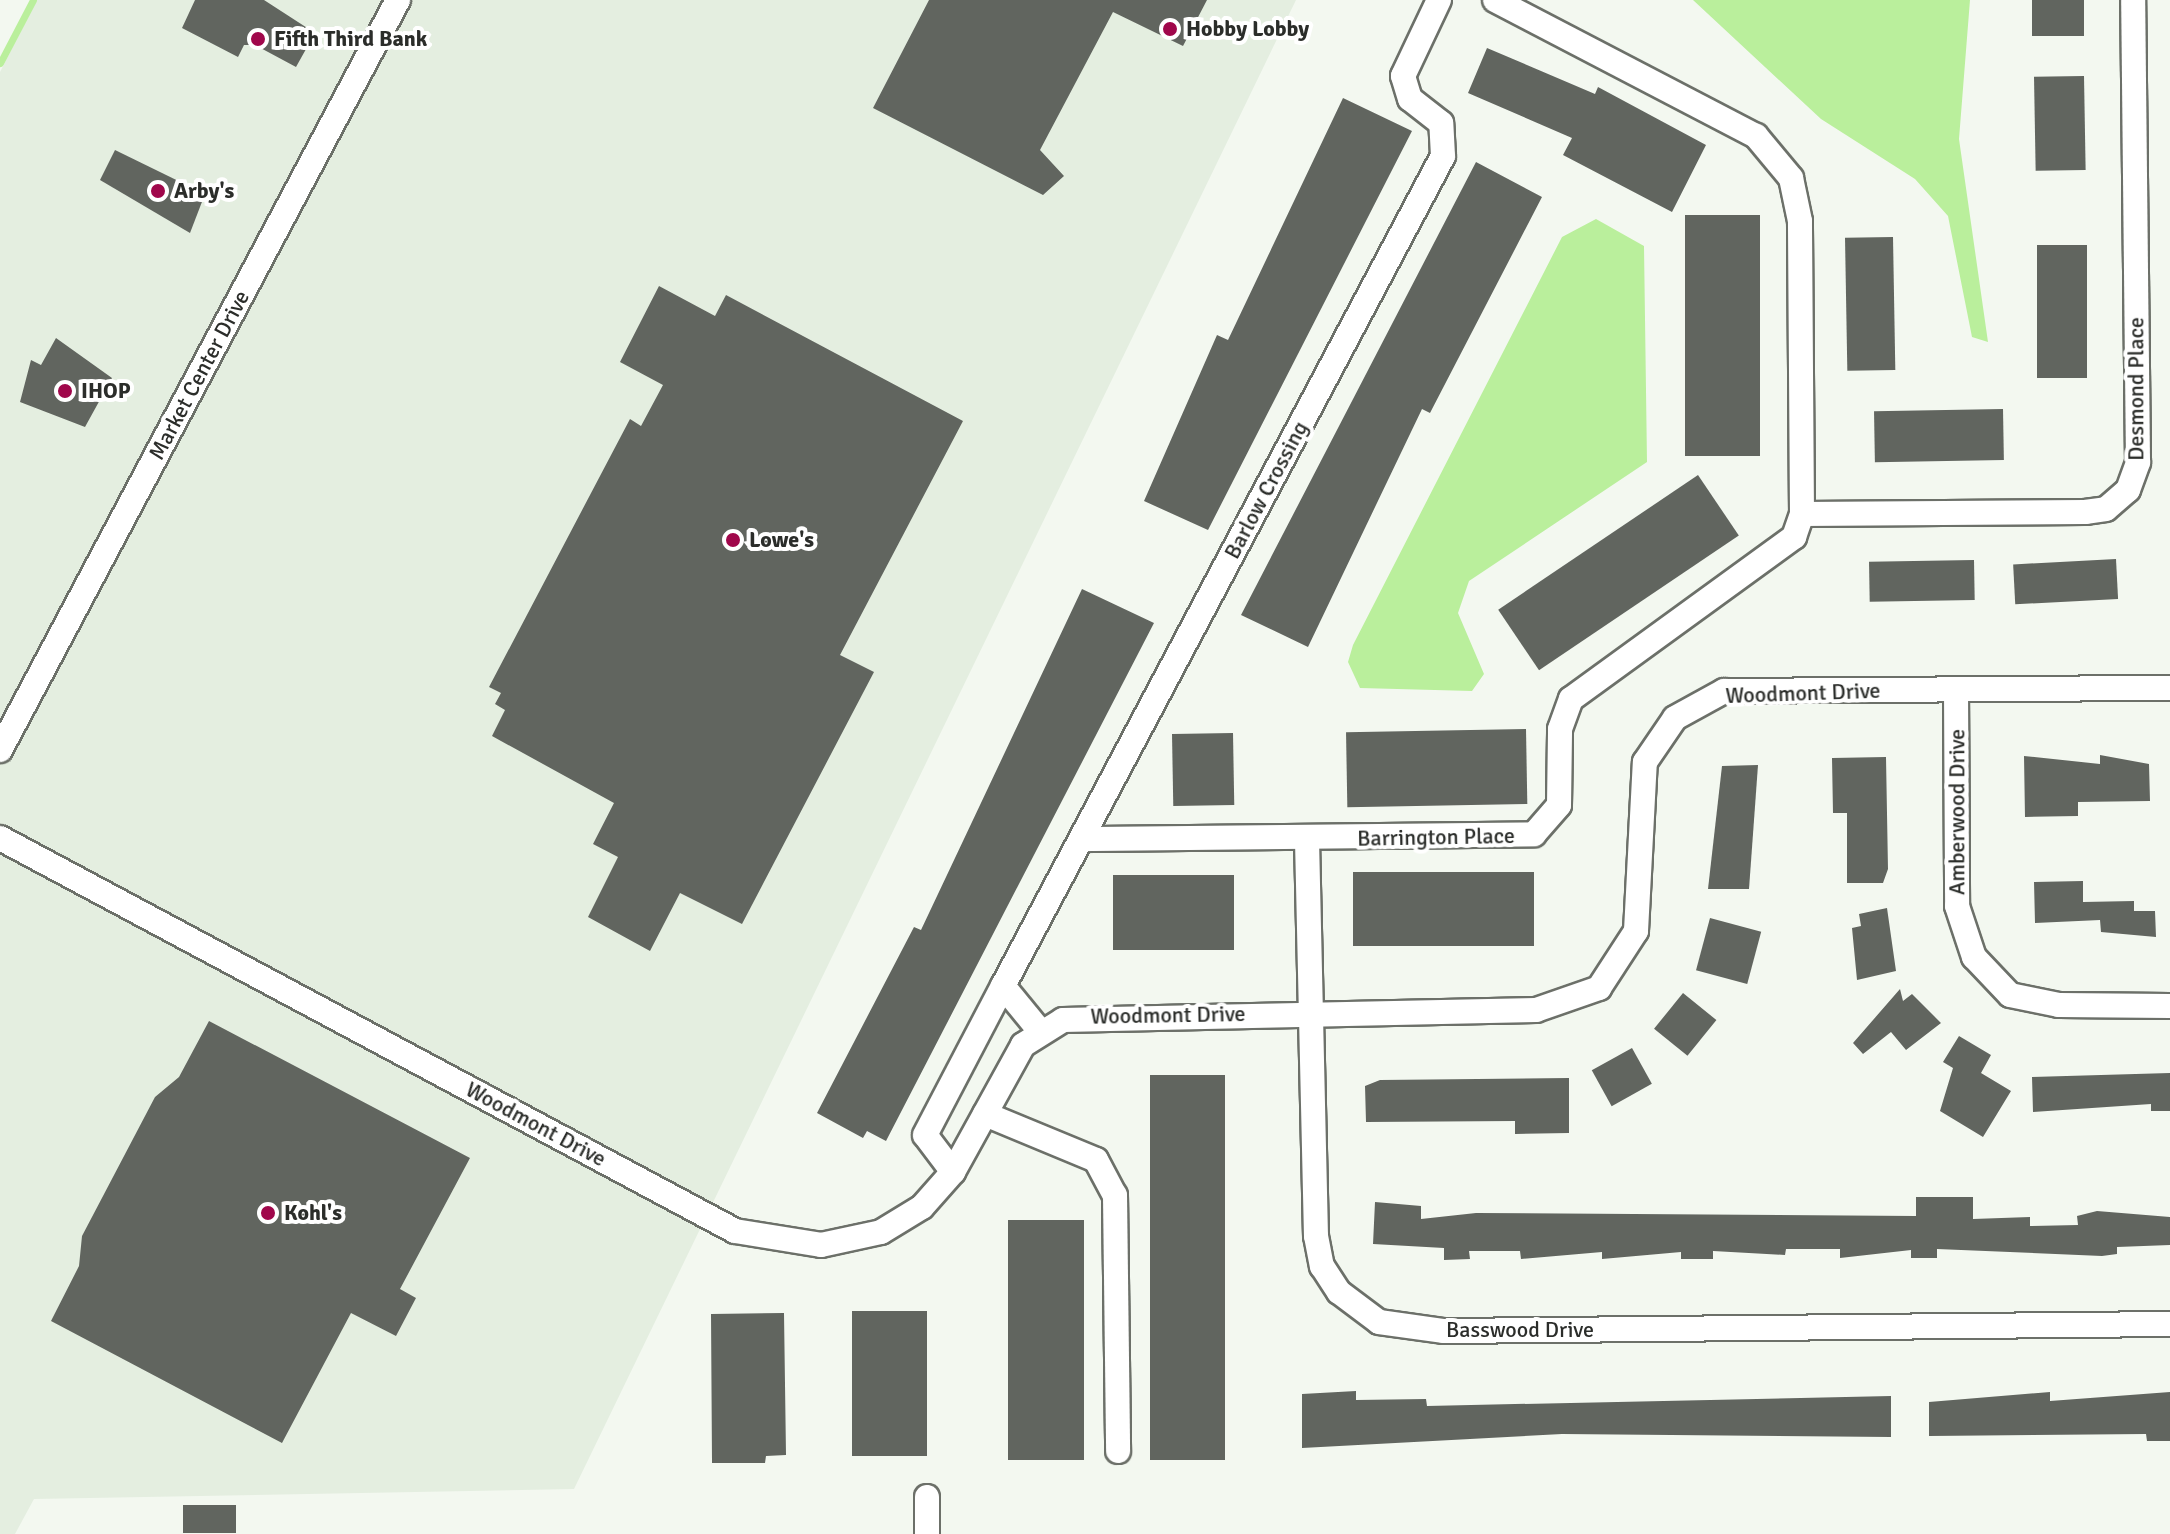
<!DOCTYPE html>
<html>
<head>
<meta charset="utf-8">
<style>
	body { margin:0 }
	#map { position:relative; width:2170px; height:1534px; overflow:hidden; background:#f3f8f0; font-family:Signika,sans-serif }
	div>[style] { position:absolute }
	.built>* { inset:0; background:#e4eee0 }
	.water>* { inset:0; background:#baef9c }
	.stream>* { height:7px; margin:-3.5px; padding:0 3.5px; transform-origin:3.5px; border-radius:3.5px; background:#baef9c }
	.building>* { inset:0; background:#61655f; transform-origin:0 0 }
	.roads { filter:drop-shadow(2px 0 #6c7069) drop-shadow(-2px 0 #6c7069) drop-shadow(0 2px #6c7069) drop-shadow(0 -2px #6c7069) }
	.street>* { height:24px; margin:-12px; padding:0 12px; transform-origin:12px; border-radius:12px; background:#fff }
	.dots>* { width:22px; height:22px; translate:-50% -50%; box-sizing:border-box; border:4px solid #fff; border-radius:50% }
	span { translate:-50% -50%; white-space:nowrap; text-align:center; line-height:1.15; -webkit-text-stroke:8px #fff; paint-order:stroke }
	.poi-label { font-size:22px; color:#2b2d2a; font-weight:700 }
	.left { translate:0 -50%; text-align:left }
	.street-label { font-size:22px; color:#2b2d2a }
</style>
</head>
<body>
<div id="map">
	<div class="built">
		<i style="clip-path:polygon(37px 0,1296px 0,574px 1489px,34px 1499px,15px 1534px,0 1534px,0 72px)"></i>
	</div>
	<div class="water">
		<i style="clip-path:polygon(1693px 0,1970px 0,1959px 139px,1988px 342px,1972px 337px,1948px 216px,1915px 179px,1821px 119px)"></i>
		<i style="clip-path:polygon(1596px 219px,1644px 246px,1647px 462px,1469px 581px,1458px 613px,1484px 674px,1472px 691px,1360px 688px,1348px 662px,1353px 645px,1562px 237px)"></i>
	</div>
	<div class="stream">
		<i style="left:0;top:63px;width:71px;rotate:-62.4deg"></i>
	</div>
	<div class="building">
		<i style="clip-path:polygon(195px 0,264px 0,315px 33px,296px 67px,255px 45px,244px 45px,238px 57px,182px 28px)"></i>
		<i style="clip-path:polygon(929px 0,1207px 0,1183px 46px,1113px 12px,1040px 150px,1064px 176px,1043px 195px,873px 108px)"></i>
		<i style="left:2032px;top:0;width:52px;height:36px"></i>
		<i style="clip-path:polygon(1487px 48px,1595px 94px,1598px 87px,1706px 145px,1672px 212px,1563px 155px,1572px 138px,1468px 93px)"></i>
		<i style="left:2084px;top:76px;width:94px;height:50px;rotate:89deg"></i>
		<i style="clip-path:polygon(1343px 98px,1412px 131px,1208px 530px,1144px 501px,1217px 335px,1228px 340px)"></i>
		<i style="clip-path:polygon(115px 150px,205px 194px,190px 233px,100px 180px)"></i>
		<i style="clip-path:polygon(1476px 162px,1542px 197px,1430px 413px,1422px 409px,1308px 647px,1241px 615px)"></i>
		<i style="left:1760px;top:215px;width:241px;height:75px;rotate:90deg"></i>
		<i style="left:1893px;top:237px;width:133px;height:48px;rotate:89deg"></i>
		<i style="left:2037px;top:245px;width:50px;height:133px"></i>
		<i style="clip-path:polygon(659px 286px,715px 316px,726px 295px,963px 421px,840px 655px,874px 672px,742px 924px,680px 893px,650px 951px,588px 917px,618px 857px,593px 844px,614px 803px,492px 736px,505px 710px,495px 704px,501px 693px,489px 687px,630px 419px,641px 426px,663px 385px,620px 362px)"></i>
		<i style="clip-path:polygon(56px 338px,112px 378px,85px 427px,20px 402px,31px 360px,41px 365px)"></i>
		<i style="left:2003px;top:409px;width:51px;height:129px;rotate:89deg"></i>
		<i style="left:1698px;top:475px;width:73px;height:241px;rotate:56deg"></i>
		<i style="left:2116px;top:559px;width:40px;height:103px;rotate:87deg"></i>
		<i style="left:1974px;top:560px;width:40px;height:105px;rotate:89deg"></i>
		<i style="clip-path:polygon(1082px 589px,1154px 623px,886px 1141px,867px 1131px,863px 1138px,817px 1113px,914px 927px,921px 930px)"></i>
		<i style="left:1526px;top:729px;width:75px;height:180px;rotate:89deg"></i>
		<i style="left:1233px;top:733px;width:72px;height:61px;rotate:89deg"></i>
		<i style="clip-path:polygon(2100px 755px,2149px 764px,2150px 801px,2078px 802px,2078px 816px,2025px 817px,2024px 756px,2100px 764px)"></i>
		<i style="clip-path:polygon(1886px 757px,1888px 869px,1883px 883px,1847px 883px,1847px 813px,1833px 813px,1832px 758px)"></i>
		<i style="clip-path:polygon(1758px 765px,1749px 889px,1708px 889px,1722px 766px)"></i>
		<i style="left:1534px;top:872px;width:74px;height:181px;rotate:90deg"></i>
		<i style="left:1113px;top:875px;width:121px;height:75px"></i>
		<i style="clip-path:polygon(2083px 881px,2083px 902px,2134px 901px,2134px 911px,2155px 911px,2156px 937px,2101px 932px,2100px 920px,2035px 923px,2034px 882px)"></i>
		<i style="clip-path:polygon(1887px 908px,1896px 971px,1857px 980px,1852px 928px,1861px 926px,1859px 914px)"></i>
		<i style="left:1710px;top:918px;width:53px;height:54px;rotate:15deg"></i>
		<i style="clip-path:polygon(1900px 989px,1903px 1001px,1912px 994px,1941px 1023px,1906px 1050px,1891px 1032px,1863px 1054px,1853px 1043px)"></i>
		<i style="left:1683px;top:993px;width:43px;height:46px;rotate:39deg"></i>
		<i style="clip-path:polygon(209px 1021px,470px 1158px,400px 1289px,416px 1298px,396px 1336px,351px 1313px,282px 1443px,51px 1321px,79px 1266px,82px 1236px,155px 1097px,179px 1077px)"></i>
		<i style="clip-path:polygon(1959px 1036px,1991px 1055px,1981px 1073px,2011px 1091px,1983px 1137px,1940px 1111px,1953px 1068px,1943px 1062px)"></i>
		<i style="left:1632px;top:1048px;width:41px;height:46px;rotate:61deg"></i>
		<i style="clip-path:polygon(2170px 1073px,2170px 1111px,2151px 1111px,2151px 1104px,2033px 1112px,2032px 1077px)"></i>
		<i style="left:1225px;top:1075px;width:385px;height:75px;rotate:90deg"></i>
		<i style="clip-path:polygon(1569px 1078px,1569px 1133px,1515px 1134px,1515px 1121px,1366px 1122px,1365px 1086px,1380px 1080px)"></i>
		<i style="clip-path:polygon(1916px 1197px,1973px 1197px,1973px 1219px,2030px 1217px,2030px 1226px,2078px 1225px,2077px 1216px,2097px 1211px,2170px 1217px,2170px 1245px,2117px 1247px,2117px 1254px,2102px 1256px,1937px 1249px,1937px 1258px,1911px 1258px,1911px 1250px,1840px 1258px,1840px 1249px,1786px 1249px,1785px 1255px,1713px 1251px,1713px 1259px,1681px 1259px,1681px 1252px,1602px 1259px,1602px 1252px,1521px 1259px,1520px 1251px,1469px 1251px,1470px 1259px,1444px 1260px,1444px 1248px,1373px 1244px,1375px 1202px,1421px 1206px,1421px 1219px,1476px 1213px,1916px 1216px)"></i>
		<i style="left:1084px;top:1220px;width:240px;height:76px;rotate:90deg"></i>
		<i style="left:852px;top:1311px;width:75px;height:145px"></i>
		<i style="clip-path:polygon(784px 1313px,786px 1455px,766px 1456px,765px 1463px,712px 1463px,711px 1314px)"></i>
		<i style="clip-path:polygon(1356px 1391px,1356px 1400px,1426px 1399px,1427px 1406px,1891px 1396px,1891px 1437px,1562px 1434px,1302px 1448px,1302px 1394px)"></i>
		<i style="clip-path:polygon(2050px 1392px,2050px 1401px,2170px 1392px,2170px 1441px,2147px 1441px,2146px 1434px,1929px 1436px,1929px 1402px)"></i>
		<i style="left:183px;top:1505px;width:53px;height:28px"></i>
	</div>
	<div class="roads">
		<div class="street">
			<i style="left:1802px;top:514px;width:283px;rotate:-0.4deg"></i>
			<i style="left:2085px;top:512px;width:21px;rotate:-8deg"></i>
			<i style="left:2106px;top:509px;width:29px;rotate:-41deg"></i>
			<i style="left:2128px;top:490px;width:30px;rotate:-70deg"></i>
			<i style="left:2138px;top:462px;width:462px;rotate:-90.6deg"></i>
			<i style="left:1956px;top:690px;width:216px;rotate:89.7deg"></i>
			<i style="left:1957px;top:906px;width:54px;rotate:71.6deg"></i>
			<i style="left:1974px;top:957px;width:52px;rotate:46.5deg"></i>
			<i style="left:2010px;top:995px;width:50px;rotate:11.5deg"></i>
			<i style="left:2059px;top:1005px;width:111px;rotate:0.5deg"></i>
			<i style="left:0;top:750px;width:849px;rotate:-62.05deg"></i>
			<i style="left:0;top:838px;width:833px;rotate:28.13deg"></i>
			<i style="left:735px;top:1231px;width:87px;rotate:9.2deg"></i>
			<i style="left:821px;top:1245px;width:61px;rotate:-12.2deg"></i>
			<i style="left:881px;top:1232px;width:48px;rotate:-31.4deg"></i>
			<i style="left:922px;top:1207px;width:47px;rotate:-48.5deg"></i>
			<i style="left:953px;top:1172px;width:145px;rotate:-61.1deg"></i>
			<i style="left:1023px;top:1045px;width:47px;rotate:-32deg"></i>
			<i style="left:1063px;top:1020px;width:473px;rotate:-1.2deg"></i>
			<i style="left:1536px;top:1010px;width:67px;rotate:-19.2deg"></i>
			<i style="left:1599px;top:988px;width:68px;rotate:-57deg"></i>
			<i style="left:1636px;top:931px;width:169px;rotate:-87deg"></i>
			<i style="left:1645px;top:762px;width:53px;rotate:-55.7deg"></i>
			<i style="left:1675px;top:718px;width:56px;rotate:-28.9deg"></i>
			<i style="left:1724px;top:691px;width:446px;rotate:-0.4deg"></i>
			<i style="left:1082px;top:839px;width:452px;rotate:-0.6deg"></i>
			<i style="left:1534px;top:834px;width:38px;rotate:-49deg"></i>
			<i style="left:1559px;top:805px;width:76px;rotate:-89.2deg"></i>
			<i style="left:1560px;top:729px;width:32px;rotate:-70deg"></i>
			<i style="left:1571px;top:699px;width:276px;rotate:-36deg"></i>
			<i style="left:1794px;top:537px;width:24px;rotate:-71deg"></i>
			<i style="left:1802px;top:514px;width:293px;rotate:-90.4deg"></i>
			<i style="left:1800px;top:221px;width:44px;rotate:-101.8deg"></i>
			<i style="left:1791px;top:178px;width:55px;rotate:-129.8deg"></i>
			<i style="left:1756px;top:136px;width:294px;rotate:-152.5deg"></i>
			<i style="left:1307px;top:840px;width:396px;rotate:88.7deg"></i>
			<i style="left:1316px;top:1236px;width:31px;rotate:79deg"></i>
			<i style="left:1322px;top:1266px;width:31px;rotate:57deg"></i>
			<i style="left:1339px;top:1292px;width:50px;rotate:36.9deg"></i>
			<i style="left:1379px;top:1322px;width:66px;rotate:7.9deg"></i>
			<i style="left:1444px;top:1331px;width:726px;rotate:-0.55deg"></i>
			<i style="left:1040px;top:1031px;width:58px;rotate:-129.4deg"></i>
			<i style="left:1003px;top:986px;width:939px;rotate:-62.07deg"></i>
			<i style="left:1443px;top:156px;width:33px;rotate:-93deg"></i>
			<i style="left:1441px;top:123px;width:39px;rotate:-142deg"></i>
			<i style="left:1410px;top:99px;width:24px;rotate:-107deg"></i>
			<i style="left:1403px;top:76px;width:84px;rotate:-64.7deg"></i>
			<i style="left:985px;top:1114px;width:120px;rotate:22.5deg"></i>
			<i style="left:1096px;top:1160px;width:40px;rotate:62deg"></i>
			<i style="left:1115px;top:1195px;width:256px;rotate:89.3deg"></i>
			<i style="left:953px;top:1172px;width:46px;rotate:-127.1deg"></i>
			<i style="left:925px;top:1135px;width:168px;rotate:-62.4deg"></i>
			<i style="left:927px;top:1497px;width:37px;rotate:90deg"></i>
		</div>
	</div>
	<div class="dots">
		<i style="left:1170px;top:29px;background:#a0074b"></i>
		<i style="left:258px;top:39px;background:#a0074b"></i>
		<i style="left:158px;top:191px;background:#a0074b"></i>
		<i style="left:65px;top:391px;background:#a0074b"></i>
		<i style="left:733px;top:540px;background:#a0074b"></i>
		<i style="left:268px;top:1213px;background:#a0074b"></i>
	</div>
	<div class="poi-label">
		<span class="left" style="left:1186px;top:29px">Hobby Lobby</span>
		<span class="left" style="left:274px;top:39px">Fifth Third Bank</span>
		<span class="left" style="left:174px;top:191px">Arby's</span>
		<span class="left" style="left:81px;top:391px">IHOP</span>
		<span class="left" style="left:749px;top:540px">Lowe's</span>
		<span class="left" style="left:284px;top:1213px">Kohl's</span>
	</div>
	<div class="street-label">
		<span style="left:199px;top:375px;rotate:-62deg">Market Center Drive</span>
		<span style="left:2136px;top:389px;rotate:-90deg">Desmond Place</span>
		<span style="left:1266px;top:490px;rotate:-62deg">Barlow Crossing</span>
		<span style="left:1803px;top:693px;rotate:-2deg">Woodmont Drive</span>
		<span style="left:1957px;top:812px;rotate:-90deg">Amberwood Drive</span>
		<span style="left:1436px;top:837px;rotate:-1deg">Barrington Place</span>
		<span style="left:1168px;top:1015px;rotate:-1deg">Woodmont Drive</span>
		<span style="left:536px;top:1124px;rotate:28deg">Woodmont Drive</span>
		<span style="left:1520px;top:1330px">Basswood Drive</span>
	</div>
</div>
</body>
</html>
